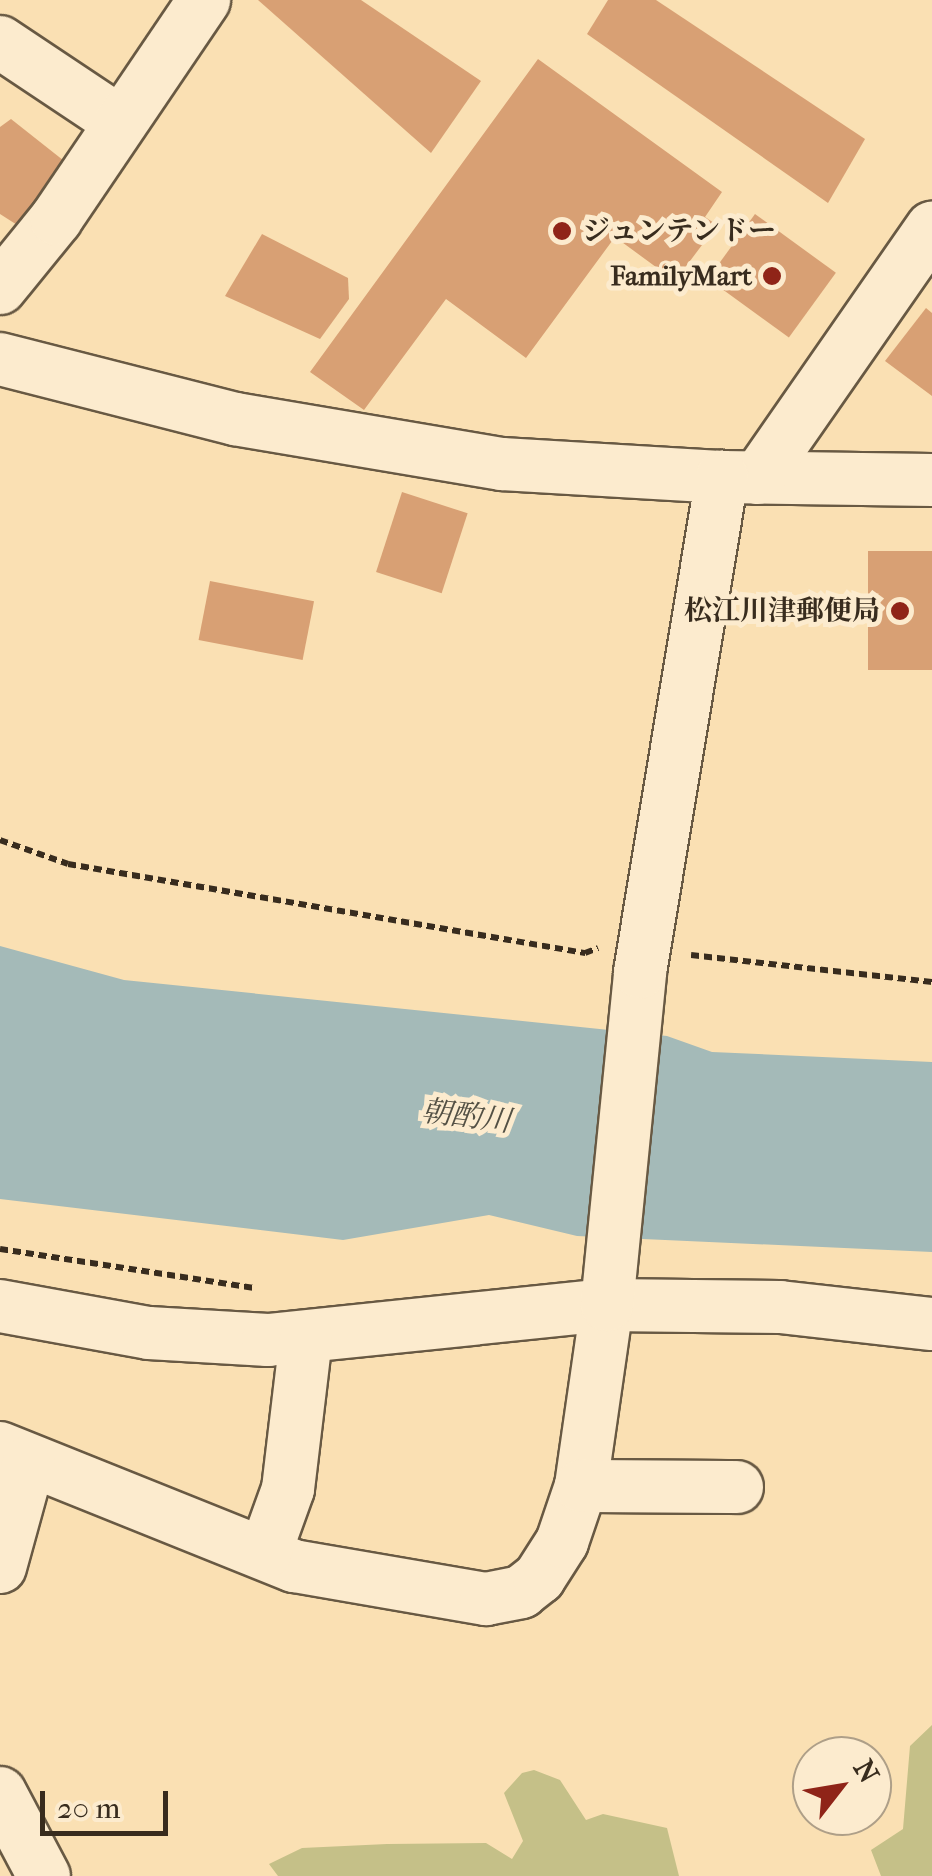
<!DOCTYPE html>
<html>
<head>
<meta charset="utf-8">
<style>
	body { margin:0 }
	#map { position:relative; width:932px; height:1876px; overflow:hidden; background:#fae0b3; font-family:"IM FELL French Canon","Noto Serif JP",serif }
	div>[style] { position:absolute }
	.green>* { inset:0; background:#c5c088 }
	.water>* { inset:0; background:#a4bab8 }
	.building>* { inset:0; background:#d8a074; transform-origin:0 0 }
	.path>* { height:6px; margin-top:-3px; transform-origin:0; background:repeating-linear-gradient(90deg,#382c1e 0 8px,transparent 0 13px) }
	.roads { filter:drop-shadow(2px 0 #685943) drop-shadow(-2px 0 #685943) drop-shadow(0 2px #685943) drop-shadow(0 -2px #685943) }
	.minor>* { height:52px; margin:-26px; padding:0 26px; transform-origin:26px; border-radius:26px; background:#fcebce }
	.dots>* { width:28px; height:28px; translate:-50% -50%; box-sizing:border-box; border:5px solid #fcebce; border-radius:50% }
	span { translate:-50% -50%; white-space:nowrap; text-align:center; line-height:1.15; -webkit-text-stroke:10px #fcebce; paint-order:stroke }
	.poi-label { font-size:28px; color:#382c1e; font-weight:700 }
	.left { translate:0 -50%; text-align:left }
	.right { translate:-100% -50%; text-align:right }
	.water-label { font-size:30px; color:#535044; font-style:italic }
	.north { position:absolute; left:792px; top:1736px; width:100px; height:100px; box-sizing:border-box; background:#fcebce; border:2px solid #ae9f88; border-radius:50%; rotate:59deg; font-size:28px; font-weight:700; line-height:40px; text-align:center; color:#382c1e }
	.north::after { content:''; display:block; margin:auto; width:35px; height:45px; background:#8f2418; clip-path:polygon(50% 0,100% 100%,50% 72%,0 100%) }
	.scale { position:absolute; left:40px; top:1791px; width:128px; height:45px; box-sizing:border-box; border:5px solid #382c1e; border-top:0; padding-left:12px; font-size:30px; line-height:35px; white-space:nowrap; color:#382c1e; -webkit-text-stroke:8px #fcebce; paint-order:stroke }
</style>
</head>
<body>
<div id="map">
	<div class="green">
		<i style="clip-path:polygon(932px 1725px,932px 1876px,881px 1876px,871px 1850px,903px 1829px,910px 1746px)"></i>
		<i style="clip-path:polygon(534px 1770px,560px 1780px,586px 1820px,603px 1814px,667px 1828px,679px 1876px,278px 1876px,269px 1864px,302px 1848px,387px 1844px,486px 1843px,512px 1859px,523px 1841px,504px 1793px,522px 1773px)"></i>
	</div>
	<div class="water">
		<i style="clip-path:polygon(0 946px,124px 980px,667px 1036px,712px 1052px,932px 1062px,932px 1252px,577px 1236px,489px 1215px,343px 1240px,0 1199px)"></i>
	</div>
	<div class="building">
		<i style="clip-path:polygon(258px 0,361px 0,481px 81px,431px 153px)"></i>
		<i style="clip-path:polygon(608px 0,656px 0,865px 139px,828px 203px,587px 34px)"></i>
		<i style="clip-path:polygon(538px 59px,722px 192px,705px 217px,717px 225px,675px 281px,615px 237px,526px 358px,446px 299px,364px 410px,310px 372px)"></i>
		<i style="clip-path:polygon(11px 119px,73px 168px,25px 230px,0 214px,0 127px)"></i>
		<i style="left:755px;top:214px;width:100px;height:80px;rotate:36deg"></i>
		<i style="clip-path:polygon(262px 234px,348px 278px,349px 299px,320px 339px,225px 296px)"></i>
		<i style="clip-path:polygon(926px 308px,932px 313px,932px 396px,885px 361px)"></i>
		<i style="left:402px;top:492px;width:69px;height:84px;rotate:18deg"></i>
		<i style="left:932px;top:551px;width:119px;height:64px;rotate:90deg"></i>
		<i style="left:210px;top:581px;width:106px;height:60px;rotate:11deg"></i>
	</div>
	<div class="path">
		<i style="left:0;top:840px;width:72px;rotate:19.4deg"></i>
		<i style="left:68px;top:864px;width:525px;rotate:9.77deg"></i>
		<i style="left:585px;top:953px;width:14px;rotate:-21deg"></i>
		<i style="left:691px;top:955px;width:243px;rotate:6.4deg"></i>
		<i style="left:0;top:1249px;width:259px;rotate:8.7deg"></i>
	</div>
	<div class="roads">
		<div class="minor">
			<i style="left:0;top:42px;width:144px;rotate:33.7deg"></i>
			<i style="left:0;top:288px;width:89px;rotate:-50.9deg"></i>
			<i style="left:56px;top:219px;width:264px;rotate:-55.9deg"></i>
			<i style="left:0;top:359px;width:243px;rotate:14.3deg"></i>
			<i style="left:235px;top:419px;width:271px;rotate:9.6deg"></i>
			<i style="left:502px;top:464px;width:220px;rotate:3.4deg"></i>
			<i style="left:722px;top:477px;width:210px;rotate:0.8deg"></i>
			<i style="left:758px;top:478px;width:305px;rotate:-55.2deg"></i>
			<i style="left:0;top:1306px;width:151px;rotate:10.3deg"></i>
			<i style="left:149px;top:1333px;width:119px;rotate:3.4deg"></i>
			<i style="left:268px;top:1340px;width:341px;rotate:-5.9deg"></i>
			<i style="left:607px;top:1305px;width:173px;rotate:0.7deg"></i>
			<i style="left:780px;top:1307px;width:153px;rotate:6.4deg"></i>
			<i style="left:0;top:1448px;width:317px;rotate:21.9deg"></i>
			<i style="left:294px;top:1566px;width:195px;rotate:9.8deg"></i>
			<i style="left:486px;top:1599px;width:36px;rotate:-11deg"></i>
			<i style="left:521px;top:1592px;width:23px;rotate:-38deg"></i>
			<i style="left:539px;top:1578px;width:43px;rotate:-57.4deg"></i>
			<i style="left:562px;top:1542px;width:59px;rotate:-71.3deg"></i>
			<i style="left:581px;top:1486px;width:183px;rotate:-81.8deg"></i>
			<i style="left:607px;top:1305px;width:335px;rotate:-84.3deg"></i>
			<i style="left:640px;top:972px;width:502px;rotate:-80.59deg"></i>
			<i style="left:581px;top:1486px;width:156px;rotate:0.4deg"></i>
			<i style="left:265px;top:1553px;width:68px;rotate:-70.2deg"></i>
			<i style="left:288px;top:1489px;width:153px;rotate:-83.2deg"></i>
			<i style="left:0;top:1567px;width:109px;rotate:-74.6deg"></i>
			<i style="left:0;top:1793px;width:94px;rotate:62.1deg"></i>
		</div>
	</div>
	<div class="dots">
		<i style="left:562px;top:231px;background:#8f2418"></i>
		<i style="left:772px;top:276px;background:#8f2418"></i>
		<i style="left:900px;top:611px;background:#8f2418"></i>
	</div>
	<div class="poi-label">
		<span class="left" style="left:582px;top:231px">ジュンテンドー</span>
		<span class="right" style="left:752px;top:276px">FamilyMart</span>
		<span class="right" style="left:880px;top:611px">松江川津郵便局</span>
	</div>
	<div class="water-label">
		<span style="left:466px;top:1117px;rotate:7deg">朝酌川</span>
	</div>
	<div class="north">N</div>
	<div class="scale">20 m</div>
</div>
</body>
</html>
